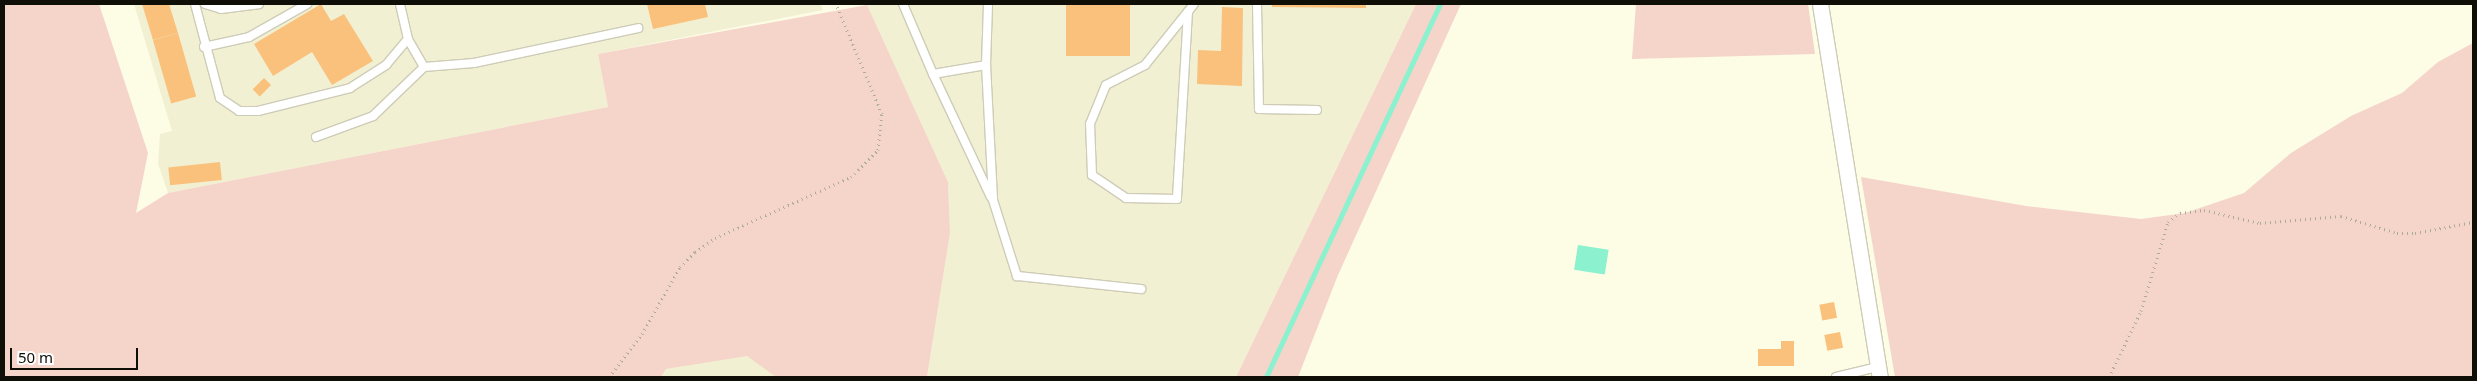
<!DOCTYPE html>
<html>
<head>
<meta charset="utf-8">
<style>
	body { margin:0 }
	#map { position:relative; width:2477px; height:381px; overflow:hidden; background:#fdfce5; font-family:"Noto Sans",sans-serif }
	div>[style] { position:absolute }
	.built>* { inset:0; background:#f2f0d3 }
	.green>* { inset:0; background:#f5d4ca }
	.water>* { inset:0; background:#8bf1ce; transform-origin:0 0 }
	.stream>* { height:5px; margin:-2.5px; padding:0 2.5px; transform-origin:2.5px; border-radius:2.5px; background:#8bf1ce }
	.building>* { inset:0; background:#f9c17b; transform-origin:0 0 }
	.path>* { height:3px; margin-top:-1.5px; transform-origin:0; background:repeating-linear-gradient(90deg,#adac9a 0 1px,transparent 0 5px) }
	.roads { filter:drop-shadow(1px 0 #ceccb7) drop-shadow(-1px 0 #ceccb7) drop-shadow(0 1px #ceccb7) drop-shadow(0 -1px #ceccb7) }
	.lane>* { height:8px; margin:-4px; padding:0 4px; transform-origin:4px; border-radius:4px; background:#fff }
	.street>* { height:15px; margin:-7.5px; padding:0 7.5px; transform-origin:7.5px; border-radius:7.5px; background:#fff }
	span { translate:-50% -50%; white-space:nowrap; text-align:center; line-height:1.15; -webkit-text-stroke:4.5px #fff; paint-order:stroke }
	.frame { position:absolute; inset:0; border:5px solid #0f0f08; pointer-events:none }
	.scale { position:absolute; left:10px; top:348px; width:128px; height:22px; box-sizing:border-box; border:2px solid #0f0f08; border-top:0; padding-left:6px; font-size:15px; line-height:18px; white-space:nowrap; color:#0f0f08; -webkit-text-stroke:4px #fff; paint-order:stroke }
</style>
</head>
<body>
<div id="map">
	<div class="built">
		<i style="clip-path:polygon(134px 4px,820px 4px,823px 10px,598px 54px,608px 107px,168px 193px,158px 164px,160px 134px,172px 131px)"></i>
		<i style="clip-path:polygon(866px 4px,1416px 4px,1236px 377px,927px 377px,950px 233px,948px 182px)"></i>
		<i style="clip-path:polygon(747px 355px,777px 377px,660px 377px,666px 369px)"></i>
	</div>
	<div class="green">
		<i style="clip-path:polygon(4px 4px,99px 4px,148px 153px,136px 213px,168px 193px,608px 107px,598px 54px,867px 5px,948px 182px,950px 233px,927px 377px,776px 377px,747px 356px,666px 369px,661px 377px,4px 377px)"></i>
		<i style="clip-path:polygon(1416px 4px,1461px 4px,1338px 275px,1298px 377px,1236px 377px)"></i>
		<i style="clip-path:polygon(1636px 4px,1808px 4px,1815px 54px,1632px 59px)"></i>
		<i style="clip-path:polygon(2473px 43px,2473px 377px,1895px 377px,1861px 177px,2026px 206px,2141px 219px,2185px 213px,2244px 193px,2291px 153px,2351px 116px,2402px 93px,2438px 62px)"></i>
	</div>
	<div class="water">
		<i style="left:1578px;top:245px;width:31px;height:25px;rotate:9deg"></i>
	</div>
	<div class="stream">
		<i style="left:1266px;top:377px;width:412px;rotate:-65deg"></i>
	</div>
	<div class="building">
		<i style="clip-path:polygon(142px 4px,169px 4px,178px 33px,153px 40px)"></i>
		<i style="clip-path:polygon(321px 4px,331px 21px,344px 14px,373px 61px,332px 85px,312px 52px,273px 76px,254px 44px)"></i>
		<i style="clip-path:polygon(647px 4px,705px 4px,708px 17px,653px 29px)"></i>
		<i style="left:1066px;top:4px;width:64px;height:52px"></i>
		<i style="clip-path:polygon(1272px 4px,1366px 4px,1366px 8px,1272px 7px)"></i>
		<i style="clip-path:polygon(1222px 7px,1243px 8px,1242px 86px,1197px 84px,1198px 50px,1221px 51px)"></i>
		<i style="left:178px;top:33px;width:66px;height:26px;rotate:74deg"></i>
		<i style="left:264px;top:78px;width:10px;height:16px;rotate:45deg"></i>
		<i style="left:220px;top:162px;width:18px;height:52px;rotate:84deg"></i>
		<i style="left:1834px;top:302px;width:16px;height:15px;rotate:79deg"></i>
		<i style="left:1840px;top:332px;width:16px;height:16px;rotate:79deg"></i>
		<i style="clip-path:polygon(1781px 341px,1794px 341px,1794px 366px,1758px 366px,1758px 349px,1781px 349px)"></i>
	</div>
	<div class="path">
		<i style="left:609px;top:377px;width:54px;rotate:-52.5deg"></i>
		<i style="left:642px;top:334px;width:77px;rotate:-60.4deg"></i>
		<i style="left:680px;top:267px;width:21px;rotate:-45deg"></i>
		<i style="left:695px;top:252px;width:24px;rotate:-35deg"></i>
		<i style="left:715px;top:238px;width:149px;rotate:-24.2deg"></i>
		<i style="left:851px;top:177px;width:38px;rotate:-45deg"></i>
		<i style="left:878px;top:150px;width:36px;rotate:-84deg"></i>
		<i style="left:882px;top:114px;width:119px;rotate:-112.7deg"></i>
		<i style="left:2109px;top:377px;width:73px;rotate:-64.1deg"></i>
		<i style="left:2141px;top:311px;width:93px;rotate:-73.1deg"></i>
		<i style="left:2168px;top:222px;width:15px;rotate:-37deg"></i>
		<i style="left:2180px;top:213px;width:24px;rotate:-7deg"></i>
		<i style="left:2204px;top:210px;width:57px;rotate:13.1deg"></i>
		<i style="left:2260px;top:223px;width:81px;rotate:-4.9deg"></i>
		<i style="left:2341px;top:216px;width:59px;rotate:16.9deg"></i>
		<i style="left:2397px;top:233px;width:18px"></i>
		<i style="left:2415px;top:233px;width:59px;rotate:-10.7deg"></i>
	</div>
	<div class="roads">
		<div class="lane">
			<i style="left:195px;top:4px;width:97px;rotate:75.1deg"></i>
			<i style="left:220px;top:98px;width:23px;rotate:34deg"></i>
			<i style="left:239px;top:111px;width:19px"></i>
			<i style="left:258px;top:111px;width:95px;rotate:-14deg"></i>
			<i style="left:350px;top:88px;width:43px;rotate:-32.6deg"></i>
			<i style="left:386px;top:65px;width:34px;rotate:-50deg"></i>
			<i style="left:205px;top:4px;width:17px;rotate:17deg"></i>
			<i style="left:221px;top:9px;width:38px;rotate:-7deg"></i>
			<i style="left:903px;top:4px;width:76px;rotate:66.8deg"></i>
			<i style="left:933px;top:74px;width:54px;rotate:-9.6deg"></i>
			<i style="left:986px;top:65px;width:61px;rotate:-88.1deg"></i>
			<i style="left:1257px;top:4px;width:105px;rotate:88.9deg"></i>
			<i style="left:1259px;top:109px;width:58px;rotate:1deg"></i>
			<i style="left:1188px;top:12px;width:187px;rotate:93.4deg"></i>
			<i style="left:1177px;top:199px;width:51px;rotate:-178.9deg"></i>
			<i style="left:1126px;top:198px;width:41px;rotate:-145.9deg"></i>
			<i style="left:1092px;top:175px;width:51px;rotate:-92.2deg"></i>
			<i style="left:1090px;top:124px;width:42px;rotate:-67.7deg"></i>
			<i style="left:1106px;top:85px;width:44px;rotate:-27.1deg"></i>
			<i style="left:1145px;top:65px;width:78px;rotate:-51.2deg"></i>
			<i style="left:204px;top:47px;width:46px;rotate:-12.5deg"></i>
			<i style="left:249px;top:37px;width:67px;rotate:-29.6deg"></i>
			<i style="left:986px;top:65px;width:135px;rotate:87deg"></i>
			<i style="left:993px;top:200px;width:80px;rotate:72.5deg"></i>
			<i style="left:1017px;top:276px;width:125px;rotate:6deg"></i>
			<i style="left:424px;top:67px;width:50px;rotate:-4.6deg"></i>
			<i style="left:474px;top:63px;width:168px;rotate:-12deg"></i>
			<i style="left:933px;top:74px;width:136px;rotate:64.8deg"></i>
			<i style="left:316px;top:137px;width:61px;rotate:-20.2deg"></i>
			<i style="left:373px;top:116px;width:71px;rotate:-43.9deg"></i>
			<i style="left:424px;top:67px;width:32px;rotate:-120deg"></i>
			<i style="left:408px;top:39px;width:36px;rotate:-103deg"></i>
			<i style="left:1836px;top:377px;width:42px;rotate:-13.7deg"></i>
		</div>
		<div class="street">
			<i style="left:1820px;top:4px;width:378px;rotate:80.9deg"></i>
		</div>
	</div>
	<div class="frame"></div>
	<div class="scale">50 m</div>
</div>
</body>
</html>
